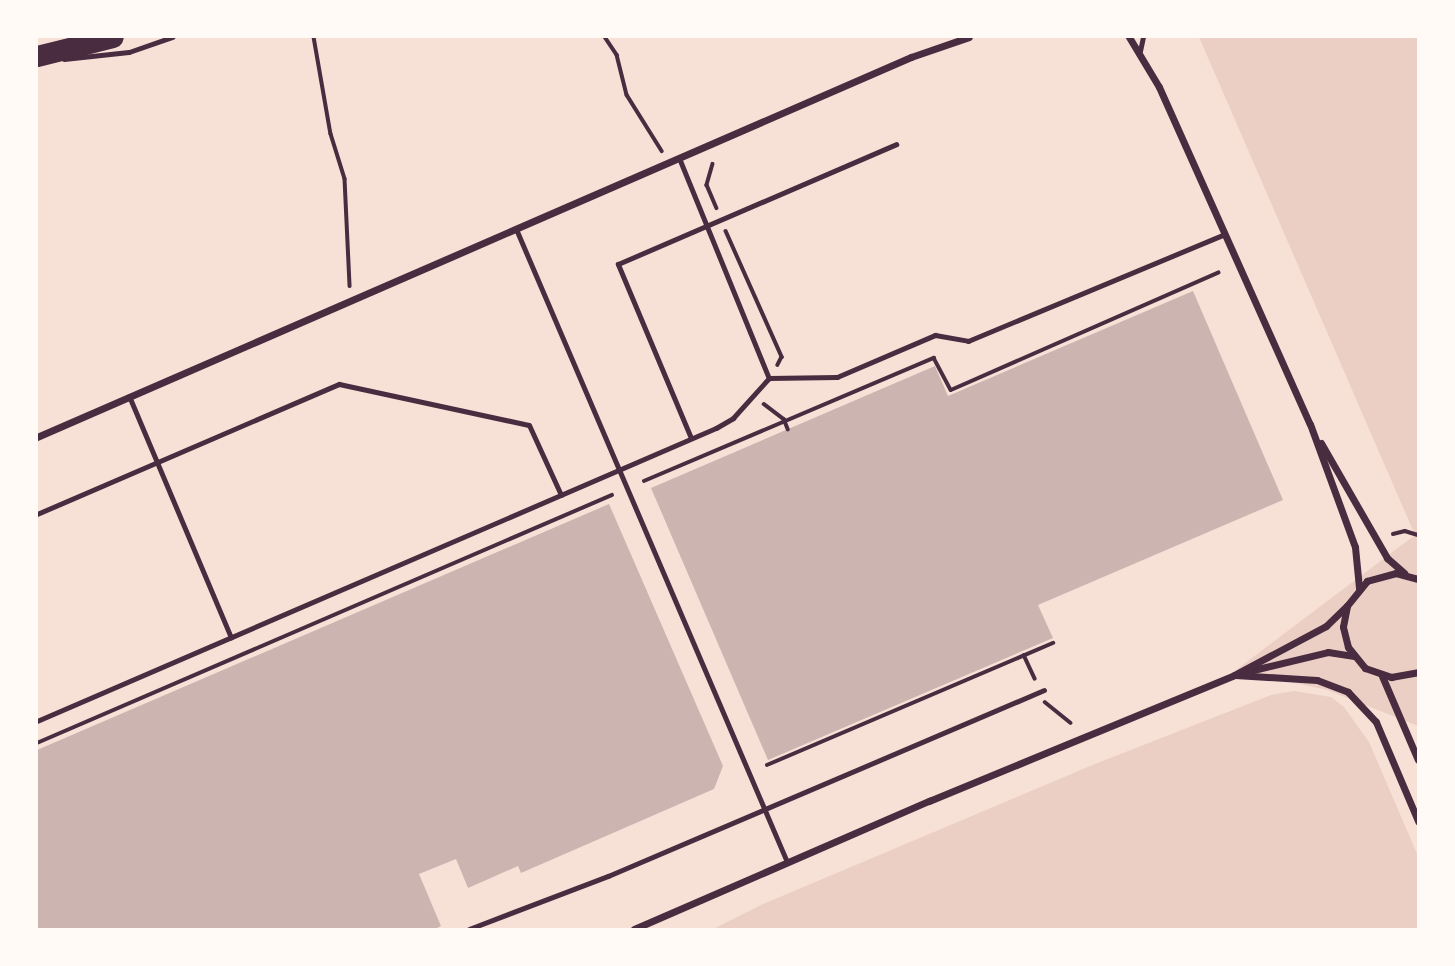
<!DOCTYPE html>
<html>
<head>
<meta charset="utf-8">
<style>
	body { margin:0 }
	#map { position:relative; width:1455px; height:966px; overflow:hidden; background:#f7e1d7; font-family:Inter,sans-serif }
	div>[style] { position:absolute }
	.green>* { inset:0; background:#ebcfc5 }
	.building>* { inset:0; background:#ccb4b1 }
	.path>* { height:3.5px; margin:-1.75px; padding:0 1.75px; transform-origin:1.75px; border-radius:1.75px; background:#4a2c40 }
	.service>* { height:5px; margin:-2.5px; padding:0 2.5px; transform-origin:2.5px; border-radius:2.5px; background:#4a2c40 }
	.minor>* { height:7px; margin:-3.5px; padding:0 3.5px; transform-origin:3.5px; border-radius:3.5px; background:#4a2c40 }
	.motorway>* { height:21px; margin:-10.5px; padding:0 10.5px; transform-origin:10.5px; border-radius:10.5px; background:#4a2c40 }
	span { translate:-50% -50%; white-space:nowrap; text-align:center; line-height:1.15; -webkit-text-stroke:5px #fffaf5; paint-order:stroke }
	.frame { position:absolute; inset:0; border:38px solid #fffaf5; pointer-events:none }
</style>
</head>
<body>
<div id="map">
	<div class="green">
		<i style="clip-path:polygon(1199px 37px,1418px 37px,1418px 726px,1327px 690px,1236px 670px,1415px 535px)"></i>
		<i style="clip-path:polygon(1294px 691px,1331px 697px,1344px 707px,1369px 742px,1418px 856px,1418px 929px,713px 929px,761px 905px,1095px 764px,1271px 695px)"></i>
	</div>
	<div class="building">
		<i style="clip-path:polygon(1193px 291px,1283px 500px,1038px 605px,1053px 638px,768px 760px,651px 488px,935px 366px,948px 396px)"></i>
		<i style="clip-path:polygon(609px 504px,723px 766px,714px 789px,521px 873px,518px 866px,468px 888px,456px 859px,419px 874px,441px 926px,435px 929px,37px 929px,37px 750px)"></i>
	</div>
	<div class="path">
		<i style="left:314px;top:37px;width:98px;rotate:80.1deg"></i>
		<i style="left:331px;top:134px;width:47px;rotate:72.7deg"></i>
		<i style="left:345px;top:179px;width:107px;rotate:87.3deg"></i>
		<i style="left:605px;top:37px;width:22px;rotate:56deg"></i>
		<i style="left:617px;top:55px;width:41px;rotate:76deg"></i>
		<i style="left:627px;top:95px;width:66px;rotate:58deg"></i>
		<i style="left:713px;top:164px;width:22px;rotate:106deg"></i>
		<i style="left:707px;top:185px;width:25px;rotate:67deg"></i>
		<i style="left:726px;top:231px;width:138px;rotate:66deg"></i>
		<i style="left:782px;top:357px;width:9px;rotate:117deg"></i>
		<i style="left:764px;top:404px;width:25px;rotate:37deg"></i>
		<i style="left:784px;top:419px;width:11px;rotate:68deg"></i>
		<i style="left:644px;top:481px;width:315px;rotate:-23deg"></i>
		<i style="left:934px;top:358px;width:36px;rotate:62deg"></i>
		<i style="left:951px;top:390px;width:292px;rotate:-23.7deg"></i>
		<i style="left:1393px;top:534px;width:12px;rotate:-14deg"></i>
		<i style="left:1405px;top:531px;width:14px;rotate:17deg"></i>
		<i style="left:1024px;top:655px;width:26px;rotate:65deg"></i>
		<i style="left:1045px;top:702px;width:33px;rotate:39deg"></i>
		<i style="left:37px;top:743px;width:626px;rotate:-23.33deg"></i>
		<i style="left:767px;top:765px;width:311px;rotate:-23.1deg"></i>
	</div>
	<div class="service">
		<i style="left:1140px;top:51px;width:14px;rotate:-78deg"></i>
		<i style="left:64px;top:59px;width:65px;rotate:-6.1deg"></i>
		<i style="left:129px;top:52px;width:46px;rotate:-19.2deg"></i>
		<i style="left:679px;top:158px;width:238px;rotate:67.8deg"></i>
		<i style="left:516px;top:229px;width:689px;rotate:66.82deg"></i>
		<i style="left:129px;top:396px;width:262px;rotate:67.1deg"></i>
		<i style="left:691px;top:438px;width:189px;rotate:-112.8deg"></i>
		<i style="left:618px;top:264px;width:303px;rotate:-23.3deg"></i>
		<i style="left:37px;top:514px;width:329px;rotate:-23.3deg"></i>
		<i style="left:339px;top:384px;width:194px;rotate:12.2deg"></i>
		<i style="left:529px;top:425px;width:77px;rotate:65.4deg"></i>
		<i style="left:37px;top:721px;width:740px;rotate:-23.34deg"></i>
		<i style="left:716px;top:428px;width:20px;rotate:-30deg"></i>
		<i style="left:733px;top:418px;width:54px;rotate:-48deg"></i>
		<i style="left:769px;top:378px;width:68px;rotate:-0.8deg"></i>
		<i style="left:837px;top:377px;width:107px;rotate:-23.2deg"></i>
		<i style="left:935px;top:335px;width:34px;rotate:10deg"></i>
		<i style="left:968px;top:341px;width:278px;rotate:-22.6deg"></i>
		<i style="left:469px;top:929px;width:149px;rotate:-20.9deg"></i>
		<i style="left:608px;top:876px;width:474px;rotate:-23.1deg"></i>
	</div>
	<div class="minor">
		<i style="left:1129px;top:37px;width:58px;rotate:59deg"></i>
		<i style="left:1159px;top:87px;width:369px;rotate:65.9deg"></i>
		<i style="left:1310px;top:424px;width:131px;rotate:69.9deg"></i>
		<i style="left:1355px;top:547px;width:41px;rotate:84.4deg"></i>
		<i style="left:37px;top:437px;width:953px;rotate:-23.5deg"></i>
		<i style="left:911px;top:57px;width:61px;rotate:-19deg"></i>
		<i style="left:1321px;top:443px;width:133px;rotate:60.1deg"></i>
		<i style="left:1387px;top:558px;width:23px;rotate:41deg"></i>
		<i style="left:1418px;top:579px;width:23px;rotate:-165deg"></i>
		<i style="left:1396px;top:573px;width:30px;rotate:165deg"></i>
		<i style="left:1367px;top:581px;width:32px;rotate:129deg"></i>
		<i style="left:1347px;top:606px;width:21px;rotate:101deg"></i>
		<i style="left:1343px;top:627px;width:21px;rotate:76deg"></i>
		<i style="left:1348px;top:647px;width:27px;rotate:51deg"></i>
		<i style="left:1365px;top:668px;width:28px;rotate:19deg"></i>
		<i style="left:1391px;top:677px;width:27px;rotate:-10deg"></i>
		<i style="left:1249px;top:671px;width:81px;rotate:-13.5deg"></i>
		<i style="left:1328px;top:652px;width:25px;rotate:9deg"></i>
		<i style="left:1235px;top:675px;width:82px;rotate:3.5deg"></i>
		<i style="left:1317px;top:680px;width:33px;rotate:21deg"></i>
		<i style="left:1348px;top:692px;width:41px;rotate:47deg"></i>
		<i style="left:1376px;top:722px;width:108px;rotate:67deg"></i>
		<i style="left:1382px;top:676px;width:91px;rotate:66.8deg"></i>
		<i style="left:634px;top:929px;width:322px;rotate:-23.5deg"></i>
		<i style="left:929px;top:801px;width:330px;rotate:-22.4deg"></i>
		<i style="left:1234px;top:675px;width:104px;rotate:-28deg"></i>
		<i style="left:1326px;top:626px;width:29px;rotate:-44deg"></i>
	</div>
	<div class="motorway">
		<i style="left:37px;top:56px;width:78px;rotate:-14deg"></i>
	</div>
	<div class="frame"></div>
</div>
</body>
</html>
